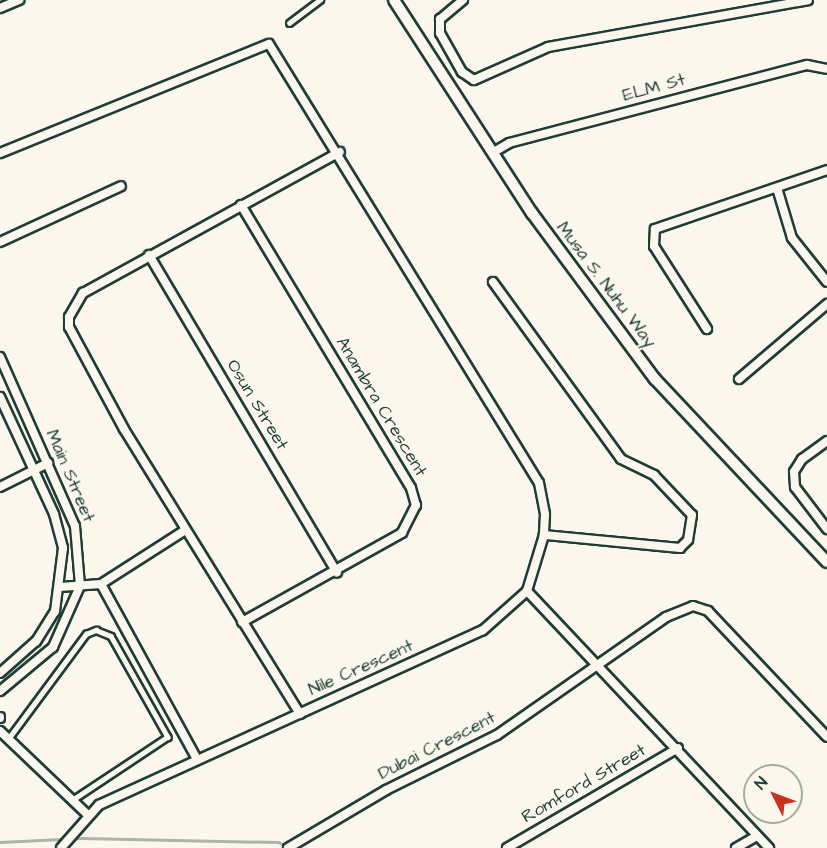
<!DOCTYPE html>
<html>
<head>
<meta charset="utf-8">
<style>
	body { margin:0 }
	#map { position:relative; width:827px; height:848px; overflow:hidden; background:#fbf7ec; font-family:"Architects Daughter",sans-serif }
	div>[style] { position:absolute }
	.stream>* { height:3px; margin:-1.5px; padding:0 1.5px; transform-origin:1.5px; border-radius:1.5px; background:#adb4aa }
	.roads { filter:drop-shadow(2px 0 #1f3d34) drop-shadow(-2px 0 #1f3d34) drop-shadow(0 2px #1f3d34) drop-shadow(0 -2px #1f3d34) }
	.service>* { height:4.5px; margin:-2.25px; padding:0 2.25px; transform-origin:2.25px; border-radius:2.25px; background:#fbf7ec }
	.minor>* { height:8px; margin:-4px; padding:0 4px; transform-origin:4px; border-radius:4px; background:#fbf7ec }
	.tertiary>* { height:10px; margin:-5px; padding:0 5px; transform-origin:5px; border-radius:5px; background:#fbf7ec }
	span { translate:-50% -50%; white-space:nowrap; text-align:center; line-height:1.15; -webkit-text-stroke:4.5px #fbf7ec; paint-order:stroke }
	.street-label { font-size:18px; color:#1f3d34 }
	.north { position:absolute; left:743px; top:764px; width:60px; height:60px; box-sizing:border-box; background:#fbf7ec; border:2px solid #a3ada2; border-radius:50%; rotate:312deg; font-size:16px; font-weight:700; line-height:24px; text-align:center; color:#1f3d34 }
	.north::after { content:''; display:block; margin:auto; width:21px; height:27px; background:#c8321e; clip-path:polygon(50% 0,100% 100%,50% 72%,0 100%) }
</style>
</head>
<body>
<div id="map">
	<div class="stream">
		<i style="left:0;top:842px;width:82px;rotate:-2.8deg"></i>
		<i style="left:82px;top:838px;width:196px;rotate:1.2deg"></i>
		<i style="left:278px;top:842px;width:10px;rotate:29deg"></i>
	</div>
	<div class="roads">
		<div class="service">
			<i style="left:289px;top:23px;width:39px;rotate:-37deg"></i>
			<i style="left:8px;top:739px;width:131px;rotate:-53.4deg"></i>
			<i style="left:86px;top:634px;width:11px;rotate:-22deg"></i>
			<i style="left:96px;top:630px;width:16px;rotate:22deg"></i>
			<i style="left:111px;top:636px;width:116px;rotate:60.6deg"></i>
			<i style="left:168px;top:737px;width:114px;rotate:146.4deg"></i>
		</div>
		<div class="minor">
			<i style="left:463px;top:0;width:30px;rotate:140deg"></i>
			<i style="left:440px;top:19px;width:14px;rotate:90deg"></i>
			<i style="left:440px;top:33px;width:45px;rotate:60.6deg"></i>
			<i style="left:462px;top:72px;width:14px;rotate:34deg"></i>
			<i style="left:474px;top:80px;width:81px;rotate:-24deg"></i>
			<i style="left:548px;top:47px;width:264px;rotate:-10.2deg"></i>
			<i style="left:0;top:8px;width:21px;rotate:-23deg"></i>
			<i style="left:0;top:153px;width:290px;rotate:-22.1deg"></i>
			<i style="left:269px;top:44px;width:515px;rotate:58.41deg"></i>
			<i style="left:539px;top:483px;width:32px;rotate:79deg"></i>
			<i style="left:545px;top:514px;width:21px;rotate:93deg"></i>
			<i style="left:544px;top:535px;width:59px;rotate:106.9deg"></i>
			<i style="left:527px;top:591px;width:59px;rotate:138.4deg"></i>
			<i style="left:483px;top:630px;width:422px;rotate:155.5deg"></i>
			<i style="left:99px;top:805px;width:57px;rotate:131.5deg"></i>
			<i style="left:492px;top:153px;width:20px;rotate:-30deg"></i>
			<i style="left:509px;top:143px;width:308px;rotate:-14.7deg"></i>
			<i style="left:807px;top:65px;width:20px;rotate:11deg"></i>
			<i style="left:777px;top:188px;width:52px;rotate:73.3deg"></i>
			<i style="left:792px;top:238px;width:56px;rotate:51.5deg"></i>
			<i style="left:241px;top:205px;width:330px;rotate:59deg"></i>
			<i style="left:411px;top:488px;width:18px;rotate:74deg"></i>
			<i style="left:416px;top:505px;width:31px;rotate:117deg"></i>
			<i style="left:402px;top:533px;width:183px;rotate:150.9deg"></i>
			<i style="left:0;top:242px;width:133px;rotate:-24.8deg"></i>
			<i style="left:149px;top:255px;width:369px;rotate:59.4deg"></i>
			<i style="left:493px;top:282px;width:218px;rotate:54.1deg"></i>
			<i style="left:621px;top:459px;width:37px;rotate:26deg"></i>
			<i style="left:654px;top:475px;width:55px;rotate:46.5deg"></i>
			<i style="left:692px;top:515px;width:25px;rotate:99deg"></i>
			<i style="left:688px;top:540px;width:11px;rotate:135deg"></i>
			<i style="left:680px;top:548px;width:137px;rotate:-174.5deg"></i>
			<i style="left:707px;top:329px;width:98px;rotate:-122.6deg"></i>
			<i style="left:654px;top:246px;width:17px;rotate:-87deg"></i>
			<i style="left:655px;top:229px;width:182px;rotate:-18.9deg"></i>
			<i style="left:0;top:357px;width:185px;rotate:66.1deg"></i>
			<i style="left:75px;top:526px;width:60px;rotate:85.2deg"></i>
			<i style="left:80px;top:586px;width:67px;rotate:113.9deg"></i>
			<i style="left:53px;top:647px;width:69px;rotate:140.3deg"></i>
			<i style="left:739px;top:379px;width:116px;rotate:-40.4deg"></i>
			<i style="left:0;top:397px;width:129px;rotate:65.2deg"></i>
			<i style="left:54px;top:514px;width:35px;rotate:75deg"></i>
			<i style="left:63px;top:548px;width:64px;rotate:97.2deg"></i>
			<i style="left:55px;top:611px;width:36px;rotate:122deg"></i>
			<i style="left:36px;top:641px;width:48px;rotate:138.4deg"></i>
			<i style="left:827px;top:441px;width:31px;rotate:144deg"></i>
			<i style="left:802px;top:459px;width:15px;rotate:122deg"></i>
			<i style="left:794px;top:472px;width:15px;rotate:86deg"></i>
			<i style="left:795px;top:487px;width:53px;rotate:52.7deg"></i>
			<i style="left:0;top:487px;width:54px;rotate:-26.6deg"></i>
			<i style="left:101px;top:584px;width:200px;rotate:61.3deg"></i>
			<i style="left:60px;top:587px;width:41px;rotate:-4.2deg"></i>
			<i style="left:101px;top:584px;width:98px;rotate:-32.6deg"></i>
			<i style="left:527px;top:591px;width:353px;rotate:46.7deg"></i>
			<i style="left:300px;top:714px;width:335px;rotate:-121.7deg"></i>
			<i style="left:124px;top:429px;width:116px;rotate:-118.3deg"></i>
			<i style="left:69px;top:327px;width:10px;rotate:-90deg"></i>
			<i style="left:69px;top:317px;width:28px;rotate:-60deg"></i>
			<i style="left:83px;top:293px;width:293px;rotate:-28.8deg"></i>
			<i style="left:0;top:717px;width:1px;rotate:90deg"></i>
			<i style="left:0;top:731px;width:120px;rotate:43.7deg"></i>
			<i style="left:288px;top:848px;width:114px;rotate:-30.6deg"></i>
			<i style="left:386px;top:790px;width:124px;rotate:-26.4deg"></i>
			<i style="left:497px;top:735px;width:206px;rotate:-34.9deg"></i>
			<i style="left:666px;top:617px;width:29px;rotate:-22deg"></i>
			<i style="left:693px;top:606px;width:16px;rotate:18deg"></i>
			<i style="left:708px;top:611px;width:173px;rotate:46.6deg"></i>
			<i style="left:507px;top:848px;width:198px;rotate:-30.3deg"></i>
			<i style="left:736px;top:848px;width:24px;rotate:-30deg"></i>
		</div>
		<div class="tertiary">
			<i style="left:394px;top:0;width:254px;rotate:57.1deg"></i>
			<i style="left:532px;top:213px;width:207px;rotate:53.5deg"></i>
			<i style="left:655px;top:379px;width:251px;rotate:46.8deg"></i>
		</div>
	</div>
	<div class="street-label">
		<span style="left:654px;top:88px;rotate:-15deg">ELM St</span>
		<span style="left:606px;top:285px;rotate:53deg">Musa S. Nuhu Way</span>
		<span style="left:257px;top:405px;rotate:59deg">Osun Street</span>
		<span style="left:381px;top:407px;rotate:59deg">Anambra Crescent</span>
		<span style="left:70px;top:476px;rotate:67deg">Main Street</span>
		<span style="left:361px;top:668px;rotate:-24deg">Nile Crescent</span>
		<span style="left:437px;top:746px;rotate:-27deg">Dubai Crescent</span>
		<span style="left:584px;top:784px;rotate:-30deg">Romford Street</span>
	</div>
	<div class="north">N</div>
</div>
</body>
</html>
